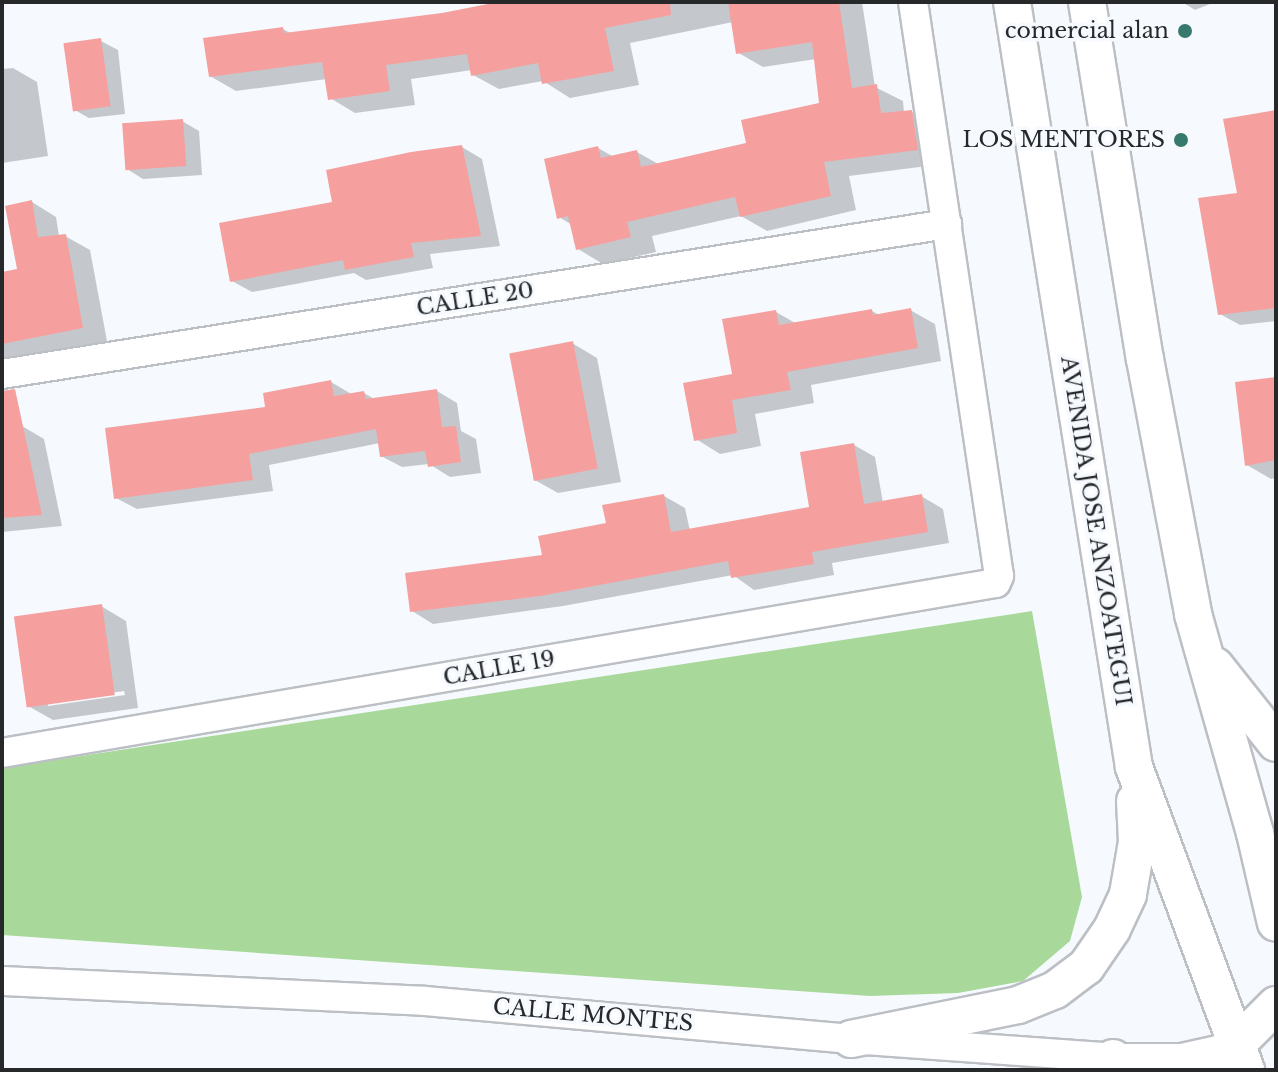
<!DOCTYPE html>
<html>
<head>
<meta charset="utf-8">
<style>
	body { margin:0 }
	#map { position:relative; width:1278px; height:1072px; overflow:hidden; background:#f6faff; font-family:"Libre Baskerville",serif }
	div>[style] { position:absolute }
	.green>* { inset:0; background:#a9d99a }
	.shadow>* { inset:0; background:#0003 }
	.building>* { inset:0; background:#f5a09e; transform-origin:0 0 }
	.roads { filter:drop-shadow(2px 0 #bcbfc4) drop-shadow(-2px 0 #bcbfc4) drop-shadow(0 2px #bcbfc4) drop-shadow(0 -2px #bcbfc4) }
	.minor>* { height:28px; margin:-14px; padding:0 14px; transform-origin:14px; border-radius:14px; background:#fff }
	.tertiary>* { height:36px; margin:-18px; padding:0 18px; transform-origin:18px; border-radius:18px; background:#fff }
	.dots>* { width:22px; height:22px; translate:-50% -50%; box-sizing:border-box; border:4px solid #f6faff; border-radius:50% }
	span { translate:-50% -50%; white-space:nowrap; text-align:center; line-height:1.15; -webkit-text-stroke:7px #f6faff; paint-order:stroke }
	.poi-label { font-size:22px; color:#27282a }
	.right { translate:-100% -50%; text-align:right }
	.street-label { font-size:22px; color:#27282a }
	.frame { position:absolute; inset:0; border:4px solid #27282a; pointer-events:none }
</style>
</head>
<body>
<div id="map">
	<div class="green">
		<i style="clip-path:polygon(1032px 611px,1082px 897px,1070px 941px,1023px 981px,958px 993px,870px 996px,2px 935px,2px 768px)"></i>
	</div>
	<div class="shadow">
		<i style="clip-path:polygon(508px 2px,862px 2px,875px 87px,903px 101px,904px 113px,912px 112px,937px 126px,943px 164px,849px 176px,856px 210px,767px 231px,741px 216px,652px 236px,656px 252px,603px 264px,578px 249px,572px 225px,559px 217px,598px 148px,614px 157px,637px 152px,660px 165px,748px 144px,821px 104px,816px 59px,763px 67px,737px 52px,733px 22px,630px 43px,639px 85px,570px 98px,543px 81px,499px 89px,473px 75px,472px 70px,411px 79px,415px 105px,355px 113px,330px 98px,327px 79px,236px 91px,210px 76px,283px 29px,292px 34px,442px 15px)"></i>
		<i style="clip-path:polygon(1182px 2px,1215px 2px,1195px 10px)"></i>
		<i style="clip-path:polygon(101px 41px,118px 50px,125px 114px,89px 118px,73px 109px)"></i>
		<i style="clip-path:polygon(13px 68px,37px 82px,48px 156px,2px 163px,2px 69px)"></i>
		<i style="clip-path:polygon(1276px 112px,1276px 321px,1240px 325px,1220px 314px,1239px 195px)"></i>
		<i style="clip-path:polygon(182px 121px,199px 131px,202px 175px,143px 179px,127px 169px)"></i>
		<i style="clip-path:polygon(462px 147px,482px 159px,500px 246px,430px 254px,433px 268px,366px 280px,354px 273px,252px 292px,232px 281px,335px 203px)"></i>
		<i style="clip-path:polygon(32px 202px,56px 217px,59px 236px,65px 236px,90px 250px,107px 341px,2px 363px,2px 274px,19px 270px)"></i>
		<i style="clip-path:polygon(910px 310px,935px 324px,941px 361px,811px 385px,814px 403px,755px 414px,761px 446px,720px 454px,696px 439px,776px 312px,797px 324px,872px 311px,881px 316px)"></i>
		<i style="clip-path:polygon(572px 343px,597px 358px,621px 482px,558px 493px,533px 479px)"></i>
		<i style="clip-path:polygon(1276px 379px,1276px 478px,1271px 479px,1247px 465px)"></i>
		<i style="clip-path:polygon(331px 382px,353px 395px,364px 393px,376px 400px,437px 391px,457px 403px,461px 431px,476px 439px,481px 473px,450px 477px,429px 464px,402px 467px,381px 456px,380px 443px,269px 465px,273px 491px,137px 509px,116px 498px,268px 409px)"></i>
		<i style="clip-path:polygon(22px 426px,44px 439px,62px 526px,2px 532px,2px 429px)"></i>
		<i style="clip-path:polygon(854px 445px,875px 457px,883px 503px,921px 496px,943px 509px,949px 543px,832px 563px,834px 575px,754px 590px,733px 575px,563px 606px,433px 624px,412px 611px,544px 557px,664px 496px,685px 508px,690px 531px,811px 508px)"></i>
		<i style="clip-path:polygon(evenodd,101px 606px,126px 621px,138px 708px,53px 720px,28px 706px,101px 606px,124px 691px,125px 695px,48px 706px,48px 702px,124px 691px)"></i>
	</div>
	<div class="building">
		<i style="clip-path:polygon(498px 2px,670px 2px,671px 15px,605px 28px,614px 71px,542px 84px,538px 63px,471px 76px,467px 54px,386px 65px,390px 91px,328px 100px,322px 62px,209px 77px,203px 38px,283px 27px,284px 33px,442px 13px)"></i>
		<i style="clip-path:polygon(728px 2px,839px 2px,852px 88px,877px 84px,881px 113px,912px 110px,918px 150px,824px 162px,831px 196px,740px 217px,735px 197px,627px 222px,631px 237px,576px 250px,568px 216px,557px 219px,544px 159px,598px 146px,601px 158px,637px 150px,641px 167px,746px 143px,741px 120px,819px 103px,812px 42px,736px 54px)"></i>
		<i style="left:101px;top:38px;width:69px;height:38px;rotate:82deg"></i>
		<i style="clip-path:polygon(1276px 110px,1276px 308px,1218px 315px,1198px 198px,1237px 193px,1223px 119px)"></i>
		<i style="left:183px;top:119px;width:47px;height:61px;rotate:86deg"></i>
		<i style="clip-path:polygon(462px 145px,481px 236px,411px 243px,414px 257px,345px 270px,343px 260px,230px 282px,219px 223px,332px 202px,326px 170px,411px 152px)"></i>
		<i style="clip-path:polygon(32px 200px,38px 237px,66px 234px,83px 328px,2px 344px,2px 272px,17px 269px,5px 206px)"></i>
		<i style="clip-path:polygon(911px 308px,918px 348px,787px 372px,791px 390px,732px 400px,737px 433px,694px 441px,683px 383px,732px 374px,722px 319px,776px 310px,779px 325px,872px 309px,873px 315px)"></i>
		<i style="left:573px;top:341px;width:130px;height:65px;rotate:79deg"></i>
		<i style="clip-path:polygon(1276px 377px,1276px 460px,1245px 466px,1235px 382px)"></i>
		<i style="clip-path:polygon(331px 380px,334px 396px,364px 391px,366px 399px,437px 389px,442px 427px,456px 426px,461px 462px,428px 467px,425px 451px,380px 457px,376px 429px,249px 454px,253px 480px,114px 499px,105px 428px,265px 407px,263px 393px)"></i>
		<i style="clip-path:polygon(15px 389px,42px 515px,2px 518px,2px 391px)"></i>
		<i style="clip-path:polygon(854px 443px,864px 504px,922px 494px,928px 532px,812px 552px,814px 564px,731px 578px,728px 561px,540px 596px,410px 612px,405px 573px,542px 555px,538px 536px,606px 523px,602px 505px,664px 494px,671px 532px,809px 507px,800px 452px)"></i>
		<i style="left:102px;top:604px;width:92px;height:89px;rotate:82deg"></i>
	</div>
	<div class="roads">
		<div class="minor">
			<i style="left:2px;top:374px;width:957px;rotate:-9.02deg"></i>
			<i style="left:2px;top:753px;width:1008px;rotate:-9.71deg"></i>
			<i style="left:996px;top:583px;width:8px;rotate:-67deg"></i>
			<i style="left:999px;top:576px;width:580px;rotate:-98.52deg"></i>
			<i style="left:2px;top:981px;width:423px;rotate:2.7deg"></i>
			<i style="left:425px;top:1001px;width:428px;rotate:5.1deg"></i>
			<i style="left:851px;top:1039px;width:263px;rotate:4.1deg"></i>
			<i style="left:1113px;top:1058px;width:69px"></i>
			<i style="left:1224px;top:1070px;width:44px;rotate:-164.1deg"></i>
			<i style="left:1182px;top:1058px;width:54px;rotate:-12.8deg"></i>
		</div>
		<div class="tertiary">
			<i style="left:1012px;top:2px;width:775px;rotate:80.94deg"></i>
			<i style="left:1134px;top:767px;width:323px;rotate:69.7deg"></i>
			<i style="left:1087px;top:2px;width:362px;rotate:80.8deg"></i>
			<i style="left:1145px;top:359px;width:259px;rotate:79.3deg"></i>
			<i style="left:1193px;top:614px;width:228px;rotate:74.2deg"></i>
			<i style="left:1255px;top:833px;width:92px;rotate:76.9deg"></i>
			<i style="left:1215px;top:666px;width:98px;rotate:51.6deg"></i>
			<i style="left:851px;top:1039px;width:170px;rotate:-11.5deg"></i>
			<i style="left:1018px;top:1005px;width:40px;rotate:-22deg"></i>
			<i style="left:1055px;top:990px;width:39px;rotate:-37deg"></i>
			<i style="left:1086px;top:967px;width:46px;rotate:-55.6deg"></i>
			<i style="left:1112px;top:929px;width:38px;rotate:-65deg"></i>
			<i style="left:1128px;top:894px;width:53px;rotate:-80.2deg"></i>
			<i style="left:1137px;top:842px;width:41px;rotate:-92.8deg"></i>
			<i style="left:1235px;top:1046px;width:58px;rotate:-45deg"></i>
			<i style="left:1113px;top:1058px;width:20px;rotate:37deg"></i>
		</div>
	</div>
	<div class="dots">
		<i style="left:1185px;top:31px;background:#377a6d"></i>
		<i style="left:1181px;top:140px;background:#377a6d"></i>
	</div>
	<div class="poi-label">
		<span class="right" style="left:1169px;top:31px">comercial alan</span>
		<span class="right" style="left:1165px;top:140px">LOS MENTORES</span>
	</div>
	<div class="street-label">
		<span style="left:475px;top:299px;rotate:-9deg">CALLE 20</span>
		<span style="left:1096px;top:531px;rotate:81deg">AVENIDA JOSE ANZOATEGUI</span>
		<span style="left:499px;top:668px;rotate:-10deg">CALLE 19</span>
		<span style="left:593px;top:1015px;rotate:5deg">CALLE MONTES</span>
	</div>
	<div class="frame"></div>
</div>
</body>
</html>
